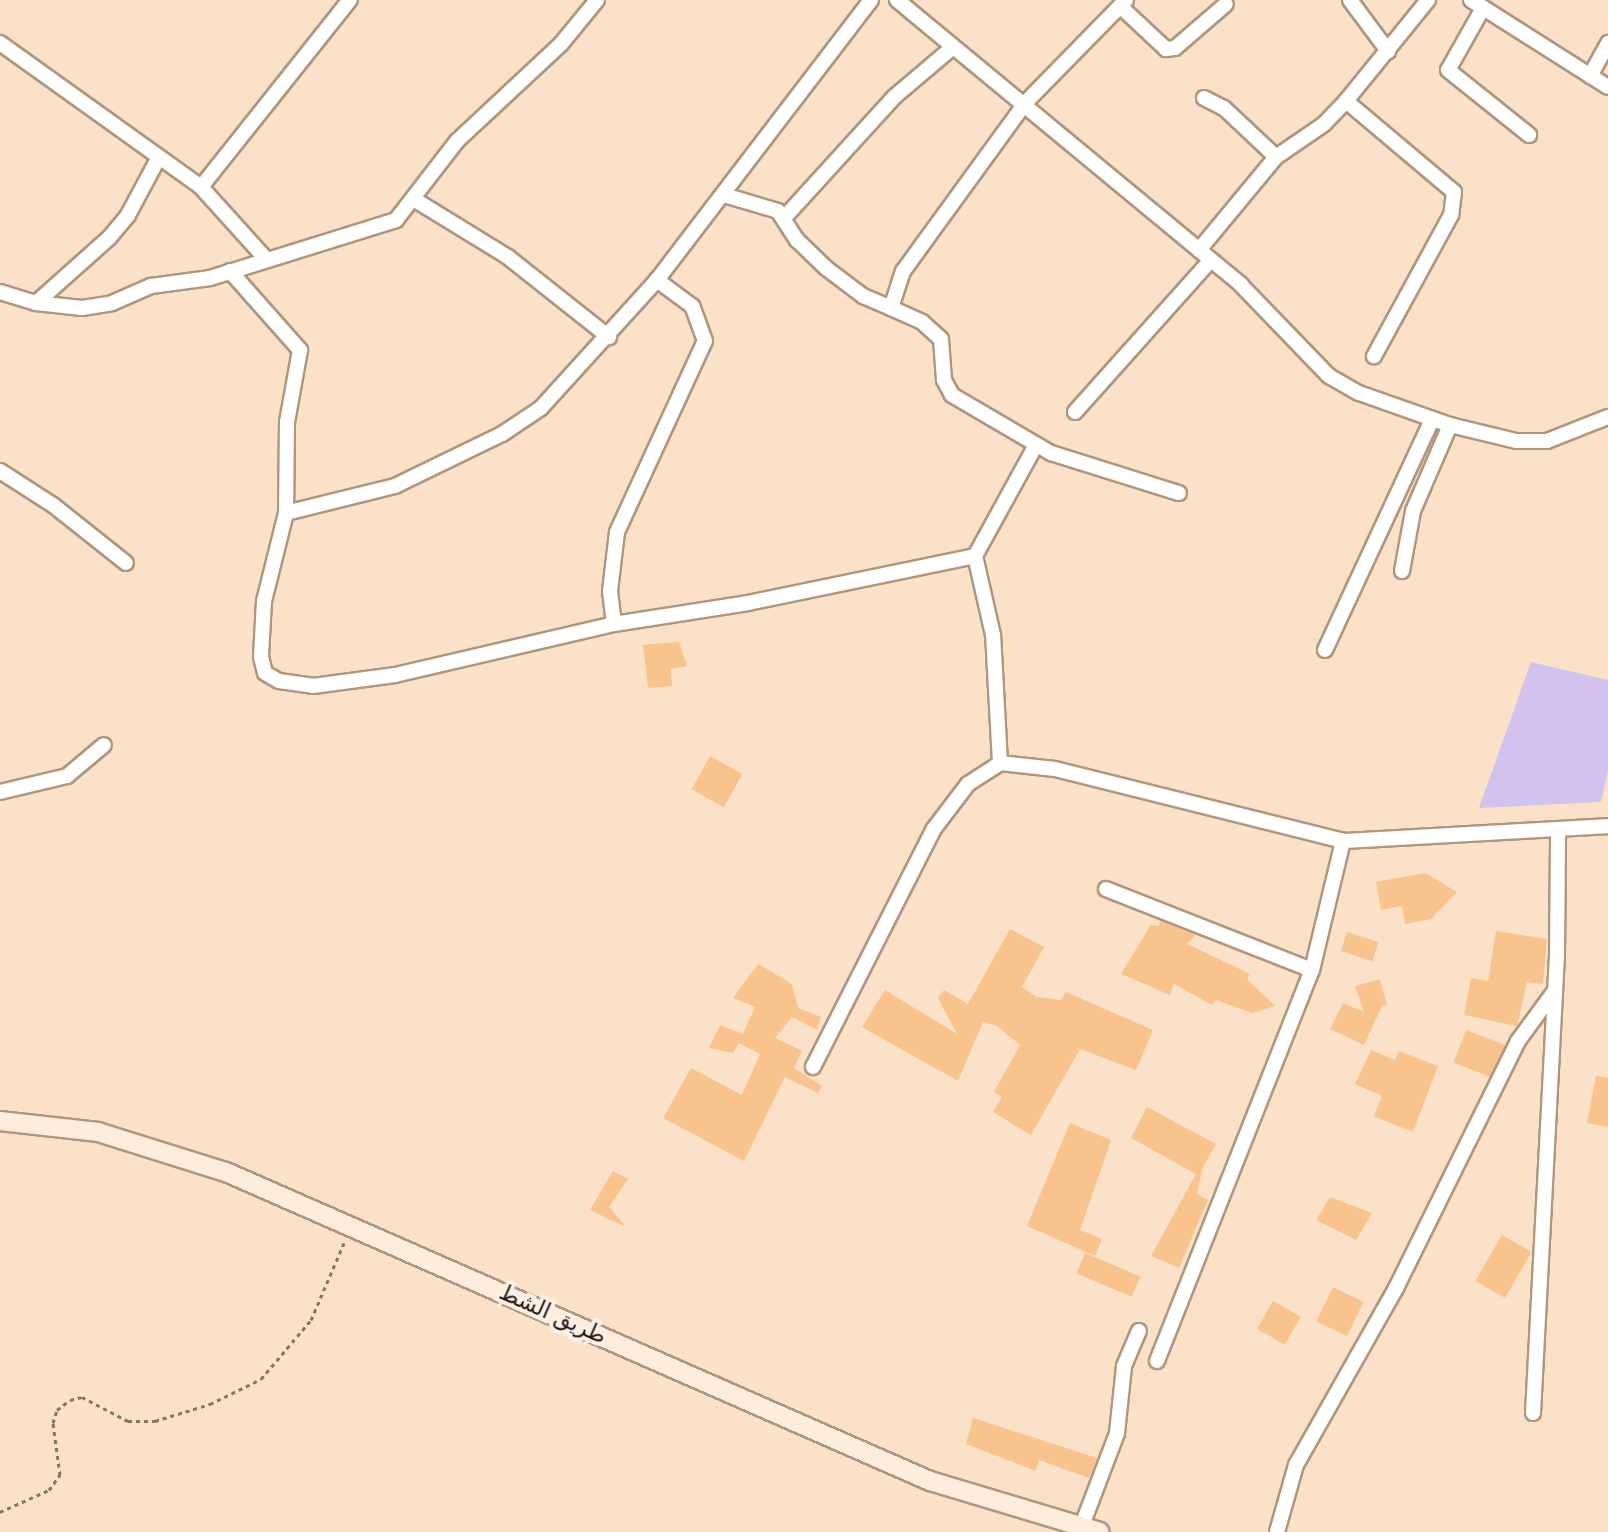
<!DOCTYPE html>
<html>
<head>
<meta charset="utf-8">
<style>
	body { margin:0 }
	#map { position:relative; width:1608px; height:1532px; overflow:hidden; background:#fbe1c7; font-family:"DejaVu Sans",Cairo,sans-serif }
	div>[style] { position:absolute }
	.green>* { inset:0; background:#d2c3ee }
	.building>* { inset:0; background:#f8c38d; transform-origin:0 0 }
	.path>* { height:3px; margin-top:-1.5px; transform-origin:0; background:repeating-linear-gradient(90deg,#867564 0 4px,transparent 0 8px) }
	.roads { filter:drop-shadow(2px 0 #af967f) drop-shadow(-2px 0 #af967f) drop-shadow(0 2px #af967f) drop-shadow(0 -2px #af967f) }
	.street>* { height:14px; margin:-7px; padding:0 7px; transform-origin:7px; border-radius:7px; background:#fff }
	.secondary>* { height:18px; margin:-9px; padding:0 9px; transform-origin:9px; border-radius:9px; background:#feecdc }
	span { translate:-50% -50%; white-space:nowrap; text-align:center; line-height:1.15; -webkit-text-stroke:8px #fcf1e7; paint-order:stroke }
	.street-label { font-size:22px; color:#1f160d }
</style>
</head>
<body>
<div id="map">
	<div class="green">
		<i style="clip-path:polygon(1531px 662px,1608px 680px,1608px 771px,1601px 802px,1479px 808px)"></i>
	</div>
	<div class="building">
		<i style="clip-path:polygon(679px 642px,687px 666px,671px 669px,672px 686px,648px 688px,643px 645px)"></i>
		<i style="left:710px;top:756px;width:37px;height:38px;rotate:29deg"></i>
		<i style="clip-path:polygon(1426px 873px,1457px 892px,1431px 919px,1405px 924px,1402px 906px,1381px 910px,1376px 882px)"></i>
		<i style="clip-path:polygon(1160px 921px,1196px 935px,1187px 944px,1250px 974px,1247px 979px,1275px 1006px,1252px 1013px,1216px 1000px,1212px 1005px,1174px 984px,1170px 995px,1121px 974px,1151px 925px,1159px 926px)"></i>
		<i style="clip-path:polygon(1010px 929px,1044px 947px,1022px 987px,1037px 997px,1061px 1000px,1066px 992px,1153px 1030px,1136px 1070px,1080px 1049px,1031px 1135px,993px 1112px,1002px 1097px,994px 1092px,1020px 1045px,997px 1026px,983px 1022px,958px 1081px,862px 1027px,885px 990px,957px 1034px,938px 998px,944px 990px,968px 1004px)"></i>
		<i style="clip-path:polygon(1496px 931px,1547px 939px,1543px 984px,1527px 982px,1517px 1026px,1464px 1015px,1471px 978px,1488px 981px)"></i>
		<i style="left:1347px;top:932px;width:33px;height:20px;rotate:18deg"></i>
		<i style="clip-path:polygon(758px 964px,792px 984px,798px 1008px,821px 1017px,817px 1030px,792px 1017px,775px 1038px,802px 1051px,794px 1068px,822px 1086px,818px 1093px,785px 1077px,744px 1161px,663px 1118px,691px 1068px,742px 1095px,760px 1054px,739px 1043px,733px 1053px,709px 1048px,720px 1025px,743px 1034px,755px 1007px,733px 998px)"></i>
		<i style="clip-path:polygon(1380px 979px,1387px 1005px,1382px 1006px,1364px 1045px,1330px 1029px,1343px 1003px,1364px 1012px,1355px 986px)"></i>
		<i style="left:1466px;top:1030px;width:42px;height:35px;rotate:21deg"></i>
		<i style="clip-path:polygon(1371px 1050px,1395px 1060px,1399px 1051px,1438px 1066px,1413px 1132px,1374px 1116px,1382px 1096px,1355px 1084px)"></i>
		<i style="clip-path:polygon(1596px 1076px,1608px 1078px,1608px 1127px,1587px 1123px)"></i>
		<i style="clip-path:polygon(1147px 1107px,1216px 1144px,1203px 1167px,1197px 1194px,1208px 1200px,1179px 1268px,1151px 1256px,1196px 1174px,1131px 1138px)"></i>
		<i style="clip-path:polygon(1070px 1123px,1111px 1140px,1080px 1230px,1102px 1239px,1095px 1256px,1027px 1226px)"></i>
		<i style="clip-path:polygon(613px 1171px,628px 1179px,609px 1207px,626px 1227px,590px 1210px)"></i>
		<i style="clip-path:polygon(1330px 1197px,1372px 1213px,1356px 1240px,1316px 1220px)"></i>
		<i style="left:1502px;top:1235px;width:34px;height:53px;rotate:30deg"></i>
		<i style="left:1085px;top:1253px;width:60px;height:22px;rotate:23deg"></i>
		<i style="left:1333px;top:1287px;width:34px;height:38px;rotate:26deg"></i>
		<i style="left:1273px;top:1301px;width:32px;height:32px;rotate:30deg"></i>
		<i style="clip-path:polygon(973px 1418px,1097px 1458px,1089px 1478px,1039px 1460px,1036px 1471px,966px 1444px)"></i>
	</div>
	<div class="path">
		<i style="left:0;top:1512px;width:54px;rotate:-24.2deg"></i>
		<i style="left:49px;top:1490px;width:19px;rotate:-54deg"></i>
		<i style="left:60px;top:1475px;width:52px;rotate:-97.7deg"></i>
		<i style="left:53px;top:1423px;width:14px;rotate:-73deg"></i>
		<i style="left:57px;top:1410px;width:16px;rotate:-38deg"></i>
		<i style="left:70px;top:1400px;width:12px;rotate:-14deg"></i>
		<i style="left:82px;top:1397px;width:52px;rotate:27.6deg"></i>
		<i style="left:128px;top:1421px;width:27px"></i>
		<i style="left:155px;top:1421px;width:58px;rotate:-17.2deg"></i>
		<i style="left:210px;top:1404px;width:57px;rotate:-26.1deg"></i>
		<i style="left:261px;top:1379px;width:77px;rotate:-49.7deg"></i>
		<i style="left:311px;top:1320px;width:84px;rotate:-66.8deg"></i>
	</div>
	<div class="roads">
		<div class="street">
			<i style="left:871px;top:0;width:352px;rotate:127.4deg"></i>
			<i style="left:657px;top:280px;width:173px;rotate:132.2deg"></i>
			<i style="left:541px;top:408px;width:47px;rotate:146.3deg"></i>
			<i style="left:502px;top:434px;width:119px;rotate:154.1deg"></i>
			<i style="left:395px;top:486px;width:112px;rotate:166.1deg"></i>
			<i style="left:286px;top:513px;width:91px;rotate:104deg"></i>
			<i style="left:264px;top:601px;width:56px;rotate:93.1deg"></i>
			<i style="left:261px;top:657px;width:16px;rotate:76deg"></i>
			<i style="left:265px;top:673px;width:16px;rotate:30deg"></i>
			<i style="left:279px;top:681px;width:34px;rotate:8deg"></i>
			<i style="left:313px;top:686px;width:83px;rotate:-7.6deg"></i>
			<i style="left:395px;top:675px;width:225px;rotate:-13.1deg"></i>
			<i style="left:614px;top:624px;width:136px;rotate:-8.9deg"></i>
			<i style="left:748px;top:603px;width:232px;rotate:-11.7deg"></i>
			<i style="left:897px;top:0;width:447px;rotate:39.6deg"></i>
			<i style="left:1241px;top:285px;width:127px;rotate:46deg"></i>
			<i style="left:1329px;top:376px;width:34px;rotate:30deg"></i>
			<i style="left:1359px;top:393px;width:96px;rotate:19.4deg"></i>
			<i style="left:1450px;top:425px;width:68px;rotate:13.6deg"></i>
			<i style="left:1516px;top:441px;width:31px"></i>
			<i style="left:1547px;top:441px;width:66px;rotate:-21.5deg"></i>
			<i style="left:1126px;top:0;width:143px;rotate:134.4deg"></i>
			<i style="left:1026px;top:102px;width:209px;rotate:126deg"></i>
			<i style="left:903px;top:271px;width:39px;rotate:108deg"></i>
			<i style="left:891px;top:308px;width:34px;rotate:24deg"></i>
			<i style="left:922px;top:322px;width:25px;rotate:42deg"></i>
			<i style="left:941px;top:339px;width:41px;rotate:85.8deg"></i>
			<i style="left:944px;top:380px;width:17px;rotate:62deg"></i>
			<i style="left:952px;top:395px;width:115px;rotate:30.4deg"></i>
			<i style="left:1051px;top:453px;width:134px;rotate:17.4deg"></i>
			<i style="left:1350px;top:0;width:64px;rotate:53.3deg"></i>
			<i style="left:1471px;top:0;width:162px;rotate:32.4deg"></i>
			<i style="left:1121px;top:7px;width:62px;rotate:43deg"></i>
			<i style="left:1166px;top:49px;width:9px;rotate:-6deg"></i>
			<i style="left:1175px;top:48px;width:67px;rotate:-40.8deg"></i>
			<i style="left:1483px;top:8px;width:71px;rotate:119.4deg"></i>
			<i style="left:1448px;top:70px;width:104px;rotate:38.7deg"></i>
			<i style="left:0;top:43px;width:247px;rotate:35.6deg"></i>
			<i style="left:1590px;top:76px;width:38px;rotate:-61deg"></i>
			<i style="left:1204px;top:98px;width:22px;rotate:27deg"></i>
			<i style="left:1224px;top:108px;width:71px;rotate:43.3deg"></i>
			<i style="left:1346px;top:101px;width:141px;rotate:40.1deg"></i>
			<i style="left:1454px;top:192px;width:23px;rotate:97deg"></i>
			<i style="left:1451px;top:215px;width:161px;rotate:118.6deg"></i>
			<i style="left:724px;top:195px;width:56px;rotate:16.5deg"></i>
			<i style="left:778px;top:211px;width:35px;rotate:57deg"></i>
			<i style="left:797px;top:240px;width:40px;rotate:44deg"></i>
			<i style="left:826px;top:268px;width:46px;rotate:37.1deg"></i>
			<i style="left:863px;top:296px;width:30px;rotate:23deg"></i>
			<i style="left:415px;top:200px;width:109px;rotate:31.5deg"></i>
			<i style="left:508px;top:257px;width:129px;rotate:38.4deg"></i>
			<i style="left:784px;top:218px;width:164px;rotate:-47.7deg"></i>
			<i style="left:894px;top:97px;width:76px;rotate:-40.2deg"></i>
			<i style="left:1199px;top:250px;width:121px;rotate:-50.4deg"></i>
			<i style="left:1276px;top:157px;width:58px;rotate:-34.5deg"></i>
			<i style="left:1324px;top:124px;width:32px;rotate:-46deg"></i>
			<i style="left:1346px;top:101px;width:130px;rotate:-50.9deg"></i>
			<i style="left:266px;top:259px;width:97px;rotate:-132.1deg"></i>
			<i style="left:201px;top:187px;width:239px;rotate:-51.5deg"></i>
			<i style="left:230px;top:271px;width:106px;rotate:48.5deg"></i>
			<i style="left:300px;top:350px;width:73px;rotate:100.2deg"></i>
			<i style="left:287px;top:422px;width:91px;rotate:90.6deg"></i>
			<i style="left:0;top:292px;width:38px;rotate:17deg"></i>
			<i style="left:36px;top:303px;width:46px;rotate:6.2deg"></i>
			<i style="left:82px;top:308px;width:30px;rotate:-9deg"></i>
			<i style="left:112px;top:303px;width:43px;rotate:-23.6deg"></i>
			<i style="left:151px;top:286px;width:60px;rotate:-7.7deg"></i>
			<i style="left:210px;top:278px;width:195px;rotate:-17.3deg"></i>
			<i style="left:396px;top:220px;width:100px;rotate:-52.3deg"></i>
			<i style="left:457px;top:141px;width:142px;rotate:-43deg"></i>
			<i style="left:561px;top:44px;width:57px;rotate:-50.7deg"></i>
			<i style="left:36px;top:303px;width:98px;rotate:-41.7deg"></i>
			<i style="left:109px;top:238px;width:30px;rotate:-50deg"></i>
			<i style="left:128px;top:215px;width:64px;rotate:-61.8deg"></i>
			<i style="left:1075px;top:412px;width:204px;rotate:-48.2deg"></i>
			<i style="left:0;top:471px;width:63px;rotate:32.7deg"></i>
			<i style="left:53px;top:505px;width:93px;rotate:38.5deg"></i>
			<i style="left:1402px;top:571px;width:61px;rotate:-79.6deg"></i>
			<i style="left:1413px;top:511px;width:94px;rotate:-66.7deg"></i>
			<i style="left:614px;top:624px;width:33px;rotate:-97deg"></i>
			<i style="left:610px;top:591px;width:59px;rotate:-83.2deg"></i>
			<i style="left:617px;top:532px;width:210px;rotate:-65.3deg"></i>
			<i style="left:705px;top:341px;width:37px;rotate:-110deg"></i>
			<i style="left:692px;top:306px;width:44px;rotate:-143.4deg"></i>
			<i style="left:1325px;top:650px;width:255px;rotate:-65.1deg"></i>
			<i style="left:1000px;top:763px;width:128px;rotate:-93.1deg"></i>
			<i style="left:993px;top:635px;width:81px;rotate:-102.8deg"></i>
			<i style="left:975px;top:556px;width:127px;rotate:-61.2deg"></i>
			<i style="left:0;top:792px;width:69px;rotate:-13.4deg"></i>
			<i style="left:67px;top:776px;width:48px;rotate:-40deg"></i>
			<i style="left:1106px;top:889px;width:221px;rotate:21.5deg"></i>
			<i style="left:813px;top:1067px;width:266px;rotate:-63.1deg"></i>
			<i style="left:933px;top:830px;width:58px;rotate:-52.7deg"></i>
			<i style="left:968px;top:784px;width:38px;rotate:-33deg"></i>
			<i style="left:1000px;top:763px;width:55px;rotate:6.2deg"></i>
			<i style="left:1055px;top:769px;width:297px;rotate:14deg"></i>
			<i style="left:1343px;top:841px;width:265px;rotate:-3.2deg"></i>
			<i style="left:1157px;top:1361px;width:421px;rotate:-68.4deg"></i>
			<i style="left:1312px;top:970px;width:133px;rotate:-76.5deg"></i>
			<i style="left:1533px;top:1413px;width:458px;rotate:-87deg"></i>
			<i style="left:1557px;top:956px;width:125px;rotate:-89.5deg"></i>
			<i style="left:1081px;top:1528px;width:102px;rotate:-69.2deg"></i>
			<i style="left:1117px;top:1433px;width:67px;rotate:-84deg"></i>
			<i style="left:1124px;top:1366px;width:38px;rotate:-67deg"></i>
			<i style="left:1277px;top:1532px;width:70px;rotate:-74.2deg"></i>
			<i style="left:1296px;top:1465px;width:203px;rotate:-60.5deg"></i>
			<i style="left:1396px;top:1288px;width:275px;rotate:-63.7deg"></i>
			<i style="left:1518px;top:1041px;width:61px;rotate:-53.7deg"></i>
		</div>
		<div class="secondary">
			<i style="left:0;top:1121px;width:99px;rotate:6.4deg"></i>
			<i style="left:98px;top:1132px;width:134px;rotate:17.4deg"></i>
			<i style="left:226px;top:1172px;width:769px;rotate:23.7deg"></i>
			<i style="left:930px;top:1481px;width:177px;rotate:16.7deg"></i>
		</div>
	</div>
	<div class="street-label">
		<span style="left:553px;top:1314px;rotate:24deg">طريق الشط</span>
	</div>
</div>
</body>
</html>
